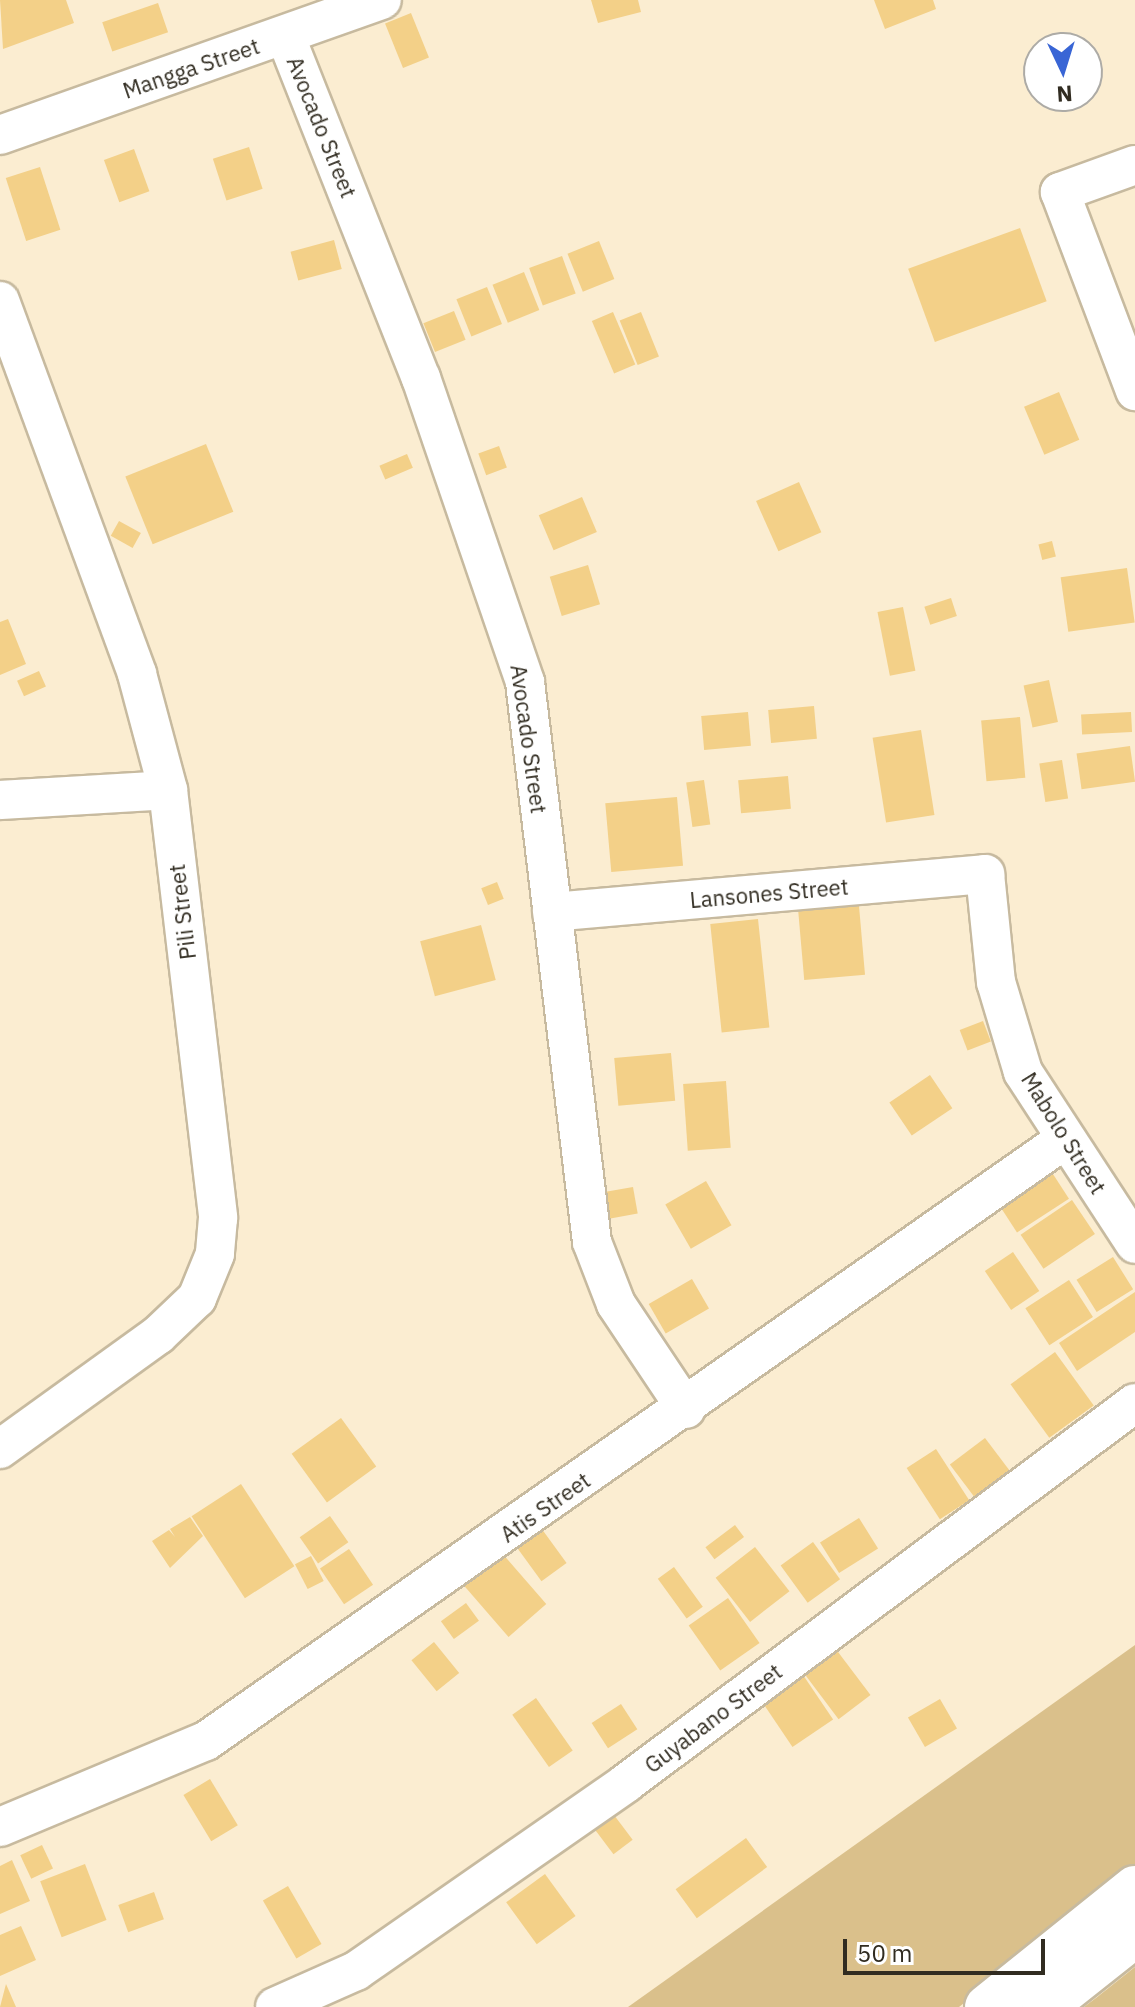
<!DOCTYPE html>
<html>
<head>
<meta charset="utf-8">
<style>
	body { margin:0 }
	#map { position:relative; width:1135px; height:2007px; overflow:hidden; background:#fbedd1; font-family:"IBM Plex Sans",sans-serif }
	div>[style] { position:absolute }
	.green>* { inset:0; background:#dac08b }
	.building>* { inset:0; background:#f3d088; transform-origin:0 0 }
	.roads { filter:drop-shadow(2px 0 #c7ba9f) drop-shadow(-2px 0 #c7ba9f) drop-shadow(0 2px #c7ba9f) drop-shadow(0 -2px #c7ba9f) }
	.minor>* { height:38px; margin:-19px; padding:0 19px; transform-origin:19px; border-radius:19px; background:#fff }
	.major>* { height:44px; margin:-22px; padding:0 22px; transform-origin:22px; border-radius:22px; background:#fff }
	span { translate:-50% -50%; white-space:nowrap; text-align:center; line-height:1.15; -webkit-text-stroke:8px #fff; paint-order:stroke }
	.street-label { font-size:22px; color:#312c21 }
	.north { position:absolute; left:1023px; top:32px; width:80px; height:80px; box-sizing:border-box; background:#fff; border:2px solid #adaba6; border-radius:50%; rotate:176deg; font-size:22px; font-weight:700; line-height:32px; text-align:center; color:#312c21 }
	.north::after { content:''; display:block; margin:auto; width:28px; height:36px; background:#3965d5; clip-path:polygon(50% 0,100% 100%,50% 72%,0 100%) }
	.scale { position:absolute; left:843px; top:1939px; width:202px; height:36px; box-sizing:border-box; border:4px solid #312c21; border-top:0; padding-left:10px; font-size:24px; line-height:28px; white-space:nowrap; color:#312c21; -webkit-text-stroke:6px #fff; paint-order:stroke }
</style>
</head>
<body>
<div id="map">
	<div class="green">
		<i style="clip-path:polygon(1135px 1645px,1135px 1867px,959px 2007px,628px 2007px)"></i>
		<i style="clip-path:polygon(1135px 1967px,1135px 2007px,1084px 2007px,1096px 1998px)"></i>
	</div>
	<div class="building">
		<i style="clip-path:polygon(0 0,66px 0,74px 23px,3px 49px)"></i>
		<i style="clip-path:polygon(591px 0,638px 0,641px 12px,598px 23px)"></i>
		<i style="clip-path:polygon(874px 0,933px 0,936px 9px,885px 29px)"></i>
		<i style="left:158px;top:3px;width:31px;height:59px;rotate:71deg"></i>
		<i style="left:411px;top:13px;width:48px;height:28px;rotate:68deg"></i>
		<i style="left:249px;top:147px;width:44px;height:38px;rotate:72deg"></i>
		<i style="left:134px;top:149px;width:45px;height:32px;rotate:70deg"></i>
		<i style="left:40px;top:167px;width:66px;height:36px;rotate:72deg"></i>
		<i style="left:1020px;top:228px;width:78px;height:119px;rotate:70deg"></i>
		<i style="left:334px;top:240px;width:30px;height:45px;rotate:75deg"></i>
		<i style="left:599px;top:241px;width:41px;height:34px;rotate:68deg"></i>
		<i style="left:562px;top:256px;width:40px;height:35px;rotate:70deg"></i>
		<i style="left:524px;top:272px;width:41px;height:34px;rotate:68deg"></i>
		<i style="left:487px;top:287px;width:40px;height:33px;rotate:68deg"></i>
		<i style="left:454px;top:311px;width:31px;height:33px;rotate:68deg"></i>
		<i style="left:613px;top:312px;width:57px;height:23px;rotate:67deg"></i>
		<i style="left:641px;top:312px;width:48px;height:23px;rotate:68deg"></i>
		<i style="left:1059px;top:392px;width:52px;height:38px;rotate:67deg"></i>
		<i style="left:206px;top:444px;width:73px;height:87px;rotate:68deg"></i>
		<i style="left:499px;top:446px;width:23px;height:22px;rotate:70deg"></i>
		<i style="left:407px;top:454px;width:15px;height:30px;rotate:67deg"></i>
		<i style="left:799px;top:482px;width:55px;height:47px;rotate:66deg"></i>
		<i style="left:582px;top:497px;width:38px;height:47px;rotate:67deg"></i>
		<i style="left:119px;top:521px;width:25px;height:17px;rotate:29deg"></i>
		<i style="left:1052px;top:541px;width:16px;height:14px;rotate:76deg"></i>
		<i style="left:588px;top:565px;width:41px;height:40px;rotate:73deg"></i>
		<i style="left:1127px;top:568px;width:55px;height:67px;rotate:82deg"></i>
		<i style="left:951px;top:598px;width:19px;height:28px;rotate:72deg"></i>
		<i style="left:903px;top:607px;width:65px;height:26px;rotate:79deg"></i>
		<i style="clip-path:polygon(8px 619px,26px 664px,0 675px,0 622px)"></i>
		<i style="left:39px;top:671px;width:17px;height:24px;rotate:66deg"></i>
		<i style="left:1049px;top:680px;width:43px;height:26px;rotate:78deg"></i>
		<i style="left:814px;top:706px;width:33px;height:46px;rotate:85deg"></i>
		<i style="left:748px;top:712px;width:34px;height:47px;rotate:85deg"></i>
		<i style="left:1131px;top:712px;width:20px;height:50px;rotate:87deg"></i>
		<i style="left:1020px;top:717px;width:61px;height:39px;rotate:85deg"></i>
		<i style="left:921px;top:730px;width:86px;height:49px;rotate:81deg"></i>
		<i style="left:1130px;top:746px;width:36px;height:54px;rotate:82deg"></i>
		<i style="left:1062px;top:760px;width:39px;height:23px;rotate:81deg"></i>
		<i style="left:788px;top:776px;width:33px;height:50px;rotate:85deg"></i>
		<i style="left:704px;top:780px;width:45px;height:18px;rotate:82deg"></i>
		<i style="left:677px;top:797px;width:69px;height:72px;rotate:85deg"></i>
		<i style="left:497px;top:882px;width:18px;height:17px;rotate:68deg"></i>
		<i style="left:859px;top:906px;width:69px;height:61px;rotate:85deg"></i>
		<i style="left:758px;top:919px;width:109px;height:48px;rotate:84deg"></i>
		<i style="left:481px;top:925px;width:57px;height:63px;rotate:75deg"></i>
		<i style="left:983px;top:1021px;width:22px;height:25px;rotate:69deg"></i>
		<i style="left:671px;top:1053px;width:48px;height:57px;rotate:85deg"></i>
		<i style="left:930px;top:1075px;width:40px;height:49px;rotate:56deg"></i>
		<i style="left:726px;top:1081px;width:67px;height:43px;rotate:86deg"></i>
		<i style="left:1051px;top:1171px;width:33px;height:62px;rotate:57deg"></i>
		<i style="left:706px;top:1181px;width:51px;height:47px;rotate:60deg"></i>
		<i style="left:633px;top:1187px;width:27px;height:29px;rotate:80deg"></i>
		<i style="left:1072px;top:1200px;width:41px;height:62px;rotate:56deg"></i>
		<i style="left:1013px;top:1252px;width:47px;height:34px;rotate:56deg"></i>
		<i style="left:1113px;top:1257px;width:38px;height:43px;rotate:58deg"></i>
		<i style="left:692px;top:1279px;width:34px;height:50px;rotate:60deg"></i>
		<i style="left:1069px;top:1280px;width:44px;height:52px;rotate:57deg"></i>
		<i style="clip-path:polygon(1135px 1292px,1135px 1332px,1077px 1371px,1059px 1343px)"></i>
		<i style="left:1055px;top:1352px;width:66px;height:55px;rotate:54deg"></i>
		<i style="left:341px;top:1418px;width:60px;height:61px;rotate:54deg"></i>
		<i style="left:985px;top:1438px;width:43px;height:44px;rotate:53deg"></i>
		<i style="left:936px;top:1449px;width:61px;height:35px;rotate:57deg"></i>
		<i style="left:241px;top:1484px;width:98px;height:59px;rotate:57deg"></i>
		<i style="left:330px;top:1516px;width:32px;height:37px;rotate:55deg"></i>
		<i style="clip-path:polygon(190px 1517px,203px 1536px,170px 1568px,152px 1541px,169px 1530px,175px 1537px,170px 1529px)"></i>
		<i style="left:859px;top:1518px;width:36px;height:46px;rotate:58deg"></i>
		<i style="left:536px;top:1521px;width:52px;height:31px;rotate:54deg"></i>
		<i style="left:735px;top:1525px;width:15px;height:37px;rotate:53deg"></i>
		<i style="left:813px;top:1542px;width:46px;height:40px;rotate:54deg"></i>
		<i style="left:755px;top:1547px;width:56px;height:50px;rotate:52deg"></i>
		<i style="left:349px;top:1549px;width:43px;height:35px;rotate:56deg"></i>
		<i style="left:501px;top:1552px;width:69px;height:50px;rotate:49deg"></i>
		<i style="left:311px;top:1556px;width:28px;height:18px;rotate:63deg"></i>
		<i style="left:674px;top:1567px;width:49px;height:20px;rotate:54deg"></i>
		<i style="left:728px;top:1598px;width:55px;height:48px;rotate:55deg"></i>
		<i style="left:466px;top:1603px;width:22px;height:31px;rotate:54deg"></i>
		<i style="left:434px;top:1642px;width:40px;height:29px;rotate:51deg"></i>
		<i style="left:832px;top:1644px;width:64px;height:40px;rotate:53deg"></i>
		<i style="left:799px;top:1669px;width:61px;height:49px;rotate:56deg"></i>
		<i style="left:536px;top:1698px;width:64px;height:29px;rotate:55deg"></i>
		<i style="left:940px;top:1699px;width:34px;height:37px;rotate:60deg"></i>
		<i style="left:621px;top:1704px;width:30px;height:35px;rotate:57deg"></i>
		<i style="left:210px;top:1779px;width:54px;height:31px;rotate:59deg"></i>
		<i style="left:614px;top:1815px;width:31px;height:24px;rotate:53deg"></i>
		<i style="left:746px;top:1838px;width:36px;height:87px;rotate:54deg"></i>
		<i style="left:42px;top:1845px;width:26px;height:24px;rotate:65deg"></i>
		<i style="clip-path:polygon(12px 1860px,30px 1901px,0 1914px,0 1866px)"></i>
		<i style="left:85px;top:1864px;width:60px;height:48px;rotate:69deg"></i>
		<i style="left:545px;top:1874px;width:52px;height:48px;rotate:54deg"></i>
		<i style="left:288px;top:1886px;width:67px;height:29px;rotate:60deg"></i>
		<i style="left:154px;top:1892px;width:29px;height:38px;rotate:70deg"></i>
		<i style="clip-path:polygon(21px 1926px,36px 1960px,0 1976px,0 1935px)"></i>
		<i style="clip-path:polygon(6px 1984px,16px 2007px,0 2007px)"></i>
	</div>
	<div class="roads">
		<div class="minor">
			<i style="left:285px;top:35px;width:369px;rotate:68.4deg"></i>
			<i style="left:421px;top:378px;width:321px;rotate:71.1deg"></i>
			<i style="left:525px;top:682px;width:564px;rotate:83.18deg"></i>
			<i style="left:592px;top:1242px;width:66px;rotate:68.8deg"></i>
			<i style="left:616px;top:1304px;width:126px;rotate:56.3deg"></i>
			<i style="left:0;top:135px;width:405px;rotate:-19.5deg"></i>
			<i style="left:1135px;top:165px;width:80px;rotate:160.2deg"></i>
			<i style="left:1060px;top:192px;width:213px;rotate:69.3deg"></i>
			<i style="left:0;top:301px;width:397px;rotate:69.8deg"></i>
			<i style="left:137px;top:674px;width:120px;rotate:75deg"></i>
			<i style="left:168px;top:790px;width:431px;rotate:83.3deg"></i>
			<i style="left:218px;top:1218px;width:36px;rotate:95deg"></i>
			<i style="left:215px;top:1254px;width:48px;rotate:112.2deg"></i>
			<i style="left:197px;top:1298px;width:54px;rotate:136.5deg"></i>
			<i style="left:158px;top:1335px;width:195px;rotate:144.2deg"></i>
			<i style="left:0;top:800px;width:168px;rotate:-3.4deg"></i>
			<i style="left:552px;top:912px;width:435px;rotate:-5deg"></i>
			<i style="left:985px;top:874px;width:109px;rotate:84.2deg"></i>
			<i style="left:996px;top:982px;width:94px;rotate:73.3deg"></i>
			<i style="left:1023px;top:1072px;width:205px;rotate:56.9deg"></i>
			<i style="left:0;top:1827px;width:223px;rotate:-22.7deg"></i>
			<i style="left:206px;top:1741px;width:1048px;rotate:-35.01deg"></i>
			<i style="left:275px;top:2007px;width:89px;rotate:-24deg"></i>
			<i style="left:356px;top:1971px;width:329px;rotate:-34.8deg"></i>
			<i style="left:626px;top:1783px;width:635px;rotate:-36.74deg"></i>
		</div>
		<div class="major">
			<i style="left:987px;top:2007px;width:190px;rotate:-38.8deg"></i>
			<i style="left:1044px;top:2007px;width:116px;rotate:-38.4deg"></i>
		</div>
	</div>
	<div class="street-label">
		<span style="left:191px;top:68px;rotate:-19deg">Mangga Street</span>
		<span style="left:322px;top:127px;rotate:68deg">Avocado Street</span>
		<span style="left:529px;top:739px;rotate:82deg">Avocado Street</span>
		<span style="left:769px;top:893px;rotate:-5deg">Lansones Street</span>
		<span style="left:182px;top:912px;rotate:-97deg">Pili Street</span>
		<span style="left:1064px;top:1133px;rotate:58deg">Mabolo Street</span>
		<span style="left:545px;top:1507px;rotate:-35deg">Atis Street</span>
		<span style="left:713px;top:1718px;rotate:-37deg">Guyabano Street</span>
	</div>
	<div class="north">N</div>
	<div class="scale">50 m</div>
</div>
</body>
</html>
